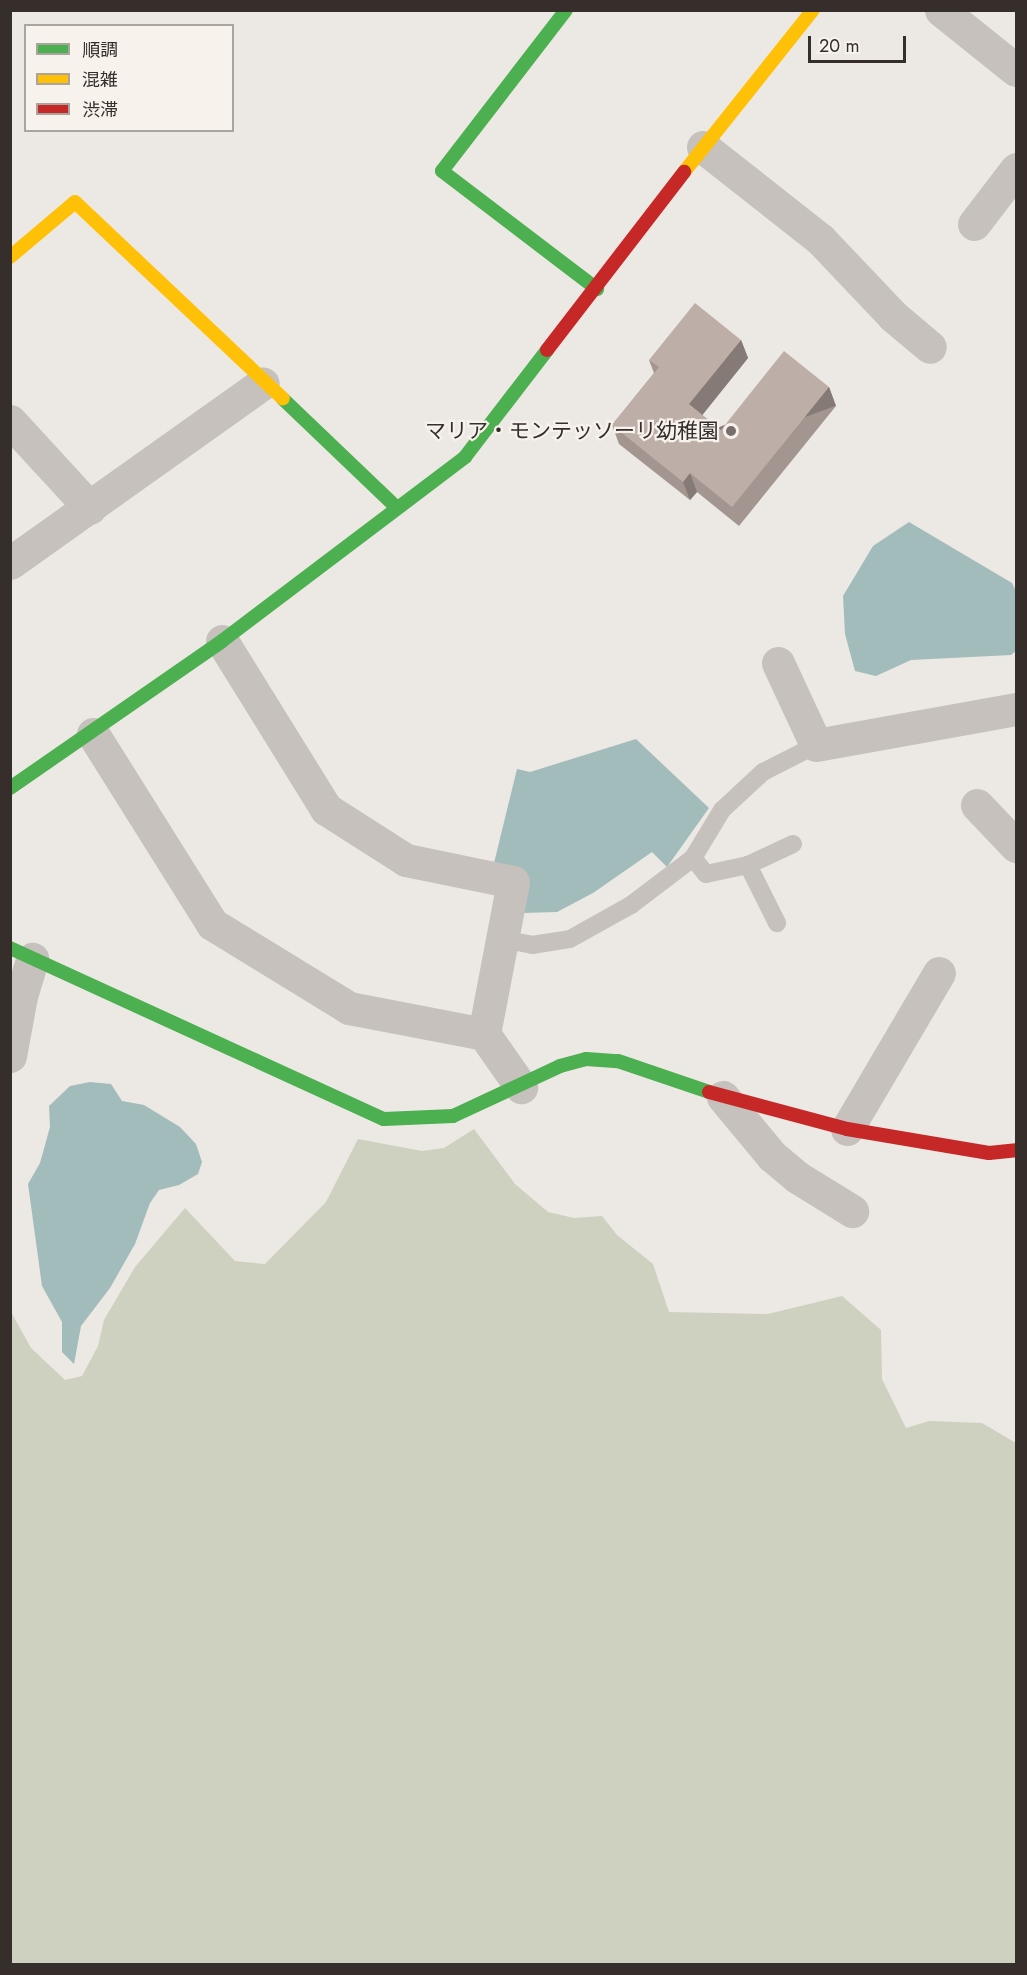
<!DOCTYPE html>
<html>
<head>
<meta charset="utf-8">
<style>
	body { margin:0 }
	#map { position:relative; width:1027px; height:1975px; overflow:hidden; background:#ece8e4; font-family:Jost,"Noto Sans JP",sans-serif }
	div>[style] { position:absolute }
	.green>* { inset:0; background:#ced1bf }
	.water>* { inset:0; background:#a2bcbb }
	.lane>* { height:18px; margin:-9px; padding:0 9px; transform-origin:9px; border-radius:9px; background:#c6c1bc }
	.street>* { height:33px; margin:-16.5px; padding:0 16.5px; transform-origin:16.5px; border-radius:16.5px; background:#c6c1bc }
	.fast>* { height:14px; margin:-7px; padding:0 7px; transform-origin:7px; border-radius:7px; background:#4caf50 }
	.slow>* { height:14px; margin:-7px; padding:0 7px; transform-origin:7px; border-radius:7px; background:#ffc107 }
	.jam>* { height:14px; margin:-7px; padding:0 7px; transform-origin:7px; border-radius:7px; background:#c62828 }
	.wall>* { inset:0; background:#a39690 }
	.shaded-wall>* { inset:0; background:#857a76; transform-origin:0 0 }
	.building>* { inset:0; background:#beaea8 }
	.dots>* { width:16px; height:16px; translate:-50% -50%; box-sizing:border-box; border:3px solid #f8f2ec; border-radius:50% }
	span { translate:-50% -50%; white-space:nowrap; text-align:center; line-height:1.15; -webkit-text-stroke:4.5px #f8f2ec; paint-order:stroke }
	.poi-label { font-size:21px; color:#362e2b }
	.right { translate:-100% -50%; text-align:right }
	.frame { position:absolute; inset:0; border:12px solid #362e2b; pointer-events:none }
	.legend { position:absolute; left:24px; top:24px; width:210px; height:108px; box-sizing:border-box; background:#f8f2ec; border:2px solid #aaa49f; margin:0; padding:8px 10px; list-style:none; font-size:18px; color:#362e2b }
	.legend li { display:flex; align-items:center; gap:12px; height:30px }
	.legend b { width:30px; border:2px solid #aaa49f }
	.scale { position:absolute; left:808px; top:36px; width:98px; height:27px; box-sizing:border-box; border:3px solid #362e2b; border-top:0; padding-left:8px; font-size:18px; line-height:21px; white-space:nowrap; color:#362e2b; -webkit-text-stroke:4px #f8f2ec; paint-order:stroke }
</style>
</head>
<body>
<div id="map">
	<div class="green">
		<i style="clip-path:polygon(474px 1129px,515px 1184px,548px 1212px,574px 1218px,602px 1216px,617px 1235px,653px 1264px,669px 1312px,768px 1314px,842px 1296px,881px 1330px,882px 1379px,906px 1428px,929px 1421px,982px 1423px,1016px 1443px,1016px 1964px,11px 1964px,11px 1312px,31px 1348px,65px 1380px,82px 1376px,98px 1346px,104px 1320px,135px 1267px,185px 1208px,235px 1261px,265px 1264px,326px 1202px,358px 1139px,422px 1151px,444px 1148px)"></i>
	</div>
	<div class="water">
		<i style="clip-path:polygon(909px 522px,1012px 583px,1016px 591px,1016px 651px,1011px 655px,911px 660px,876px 676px,855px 671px,845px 634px,843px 596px,873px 546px)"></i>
		<i style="clip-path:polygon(636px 739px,709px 808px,667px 867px,652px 852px,593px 893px,557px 912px,522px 913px,527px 873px,494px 863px,517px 769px,530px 772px)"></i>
		<i style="clip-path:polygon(90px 1082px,111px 1084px,122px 1101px,144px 1105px,180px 1127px,196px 1144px,202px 1162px,198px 1174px,179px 1185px,159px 1190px,150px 1203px,135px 1244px,110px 1288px,81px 1326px,74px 1364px,62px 1352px,62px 1322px,42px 1286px,28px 1184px,40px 1163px,50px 1127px,49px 1106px,70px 1086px)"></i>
	</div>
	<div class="lane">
		<i style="left:793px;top:844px;width:50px;rotate:155deg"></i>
		<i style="left:748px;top:865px;width:43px;rotate:167.9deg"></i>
		<i style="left:706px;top:874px;width:21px;rotate:-129deg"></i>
		<i style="left:693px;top:858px;width:56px;rotate:-58.9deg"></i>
		<i style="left:722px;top:810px;width:56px;rotate:-42.8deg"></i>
		<i style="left:763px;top:772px;width:59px;rotate:-27deg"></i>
		<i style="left:748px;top:865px;width:65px;rotate:63.4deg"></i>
		<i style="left:502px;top:939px;width:31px;rotate:11deg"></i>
		<i style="left:532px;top:945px;width:38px;rotate:-9deg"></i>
		<i style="left:570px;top:939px;width:70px;rotate:-29.1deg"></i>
		<i style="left:631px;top:905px;width:78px;rotate:-37.2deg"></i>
	</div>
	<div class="street">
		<i style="left:941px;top:10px;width:96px;rotate:38.7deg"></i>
		<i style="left:703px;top:147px;width:150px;rotate:38.2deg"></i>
		<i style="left:821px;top:240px;width:105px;rotate:46.5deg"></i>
		<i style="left:893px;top:316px;width:48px;rotate:40deg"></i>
		<i style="left:974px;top:224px;width:69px;rotate:-52.6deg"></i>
		<i style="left:10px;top:421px;width:118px;rotate:47.4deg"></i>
		<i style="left:10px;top:563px;width:310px;rotate:-35.4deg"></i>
		<i style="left:222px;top:641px;width:198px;rotate:58.2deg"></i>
		<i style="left:326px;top:809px;width:95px;rotate:32.5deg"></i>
		<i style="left:406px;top:860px;width:109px;rotate:11.6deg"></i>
		<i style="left:513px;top:882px;width:155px;rotate:100.8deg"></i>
		<i style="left:778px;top:663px;width:90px;rotate:65.1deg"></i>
		<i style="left:816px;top:745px;width:203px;rotate:-10.2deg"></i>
		<i style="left:93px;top:734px;width:224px;rotate:57.9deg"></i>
		<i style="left:212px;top:924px;width:161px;rotate:31.5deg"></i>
		<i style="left:349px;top:1008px;width:137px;rotate:10.9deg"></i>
		<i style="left:484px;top:1034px;width:65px;rotate:55.1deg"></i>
		<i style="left:977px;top:805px;width:57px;rotate:46.4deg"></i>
		<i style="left:10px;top:1056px;width:61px;rotate:-79.6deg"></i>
		<i style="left:21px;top:996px;width:39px;rotate:-73deg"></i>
		<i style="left:723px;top:1097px;width:77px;rotate:50.3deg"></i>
		<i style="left:772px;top:1156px;width:33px;rotate:40deg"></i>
		<i style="left:797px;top:1177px;width:65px;rotate:31.7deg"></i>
		<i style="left:847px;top:1129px;width:181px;rotate:-59.5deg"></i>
	</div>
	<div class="fast">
		<i style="left:566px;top:10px;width:203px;rotate:127.6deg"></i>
		<i style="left:442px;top:171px;width:195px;rotate:37.3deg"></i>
		<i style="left:283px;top:399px;width:156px;rotate:43.7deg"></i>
		<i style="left:10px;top:788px;width:258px;rotate:-34.7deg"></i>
		<i style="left:222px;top:641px;width:305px;rotate:-37.1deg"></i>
		<i style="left:465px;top:457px;width:135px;rotate:-52.5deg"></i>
		<i style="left:10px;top:948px;width:411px;rotate:24.6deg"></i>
		<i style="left:384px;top:1119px;width:69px;rotate:-2.5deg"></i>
		<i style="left:453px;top:1116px;width:118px;rotate:-25deg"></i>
		<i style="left:560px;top:1066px;width:27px;rotate:-15deg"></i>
		<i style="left:586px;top:1059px;width:32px;rotate:4deg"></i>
		<i style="left:618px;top:1061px;width:96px;rotate:18.8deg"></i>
	</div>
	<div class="slow">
		<i style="left:684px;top:172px;width:207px;rotate:-51.5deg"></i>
		<i style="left:10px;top:257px;width:85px;rotate:-40.2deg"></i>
		<i style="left:75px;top:202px;width:286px;rotate:43.4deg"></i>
	</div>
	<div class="jam">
		<i style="left:547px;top:350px;width:225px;rotate:-52.4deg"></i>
		<i style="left:709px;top:1092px;width:143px;rotate:15deg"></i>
		<i style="left:847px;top:1129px;width:144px;rotate:9.6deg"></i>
		<i style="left:989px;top:1153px;width:27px;rotate:-6deg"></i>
	</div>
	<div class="wall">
		<i style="clip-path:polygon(741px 340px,748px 358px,702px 415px,721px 430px,829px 387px,836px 406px,739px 526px,697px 492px,690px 500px,619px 444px,612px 425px,654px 373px,649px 360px)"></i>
	</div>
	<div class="shaded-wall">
		<i style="clip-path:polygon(741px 340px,748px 358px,696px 423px,689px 404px)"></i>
		<i style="left:829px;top:387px;width:20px;height:154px;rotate:70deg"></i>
		<i style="clip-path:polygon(690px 473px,697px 492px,690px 500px,683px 482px)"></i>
	</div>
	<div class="building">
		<i style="clip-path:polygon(695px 303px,741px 340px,689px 404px,721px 430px,784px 351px,829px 387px,732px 507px,690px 473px,683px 482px,612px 425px,659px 367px,649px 360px)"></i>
	</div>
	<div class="dots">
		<i style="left:731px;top:431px;background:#766f6c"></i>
	</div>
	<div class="poi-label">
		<span class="right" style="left:719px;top:431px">マリア・モンテッソーリ幼稚園</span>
	</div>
	<div class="frame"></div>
	<ul class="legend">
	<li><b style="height:8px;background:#4caf50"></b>順調</li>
	<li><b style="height:8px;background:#ffc107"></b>混雑</li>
	<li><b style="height:8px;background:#c62828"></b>渋滞</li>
	</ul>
	<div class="scale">20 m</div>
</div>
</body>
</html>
